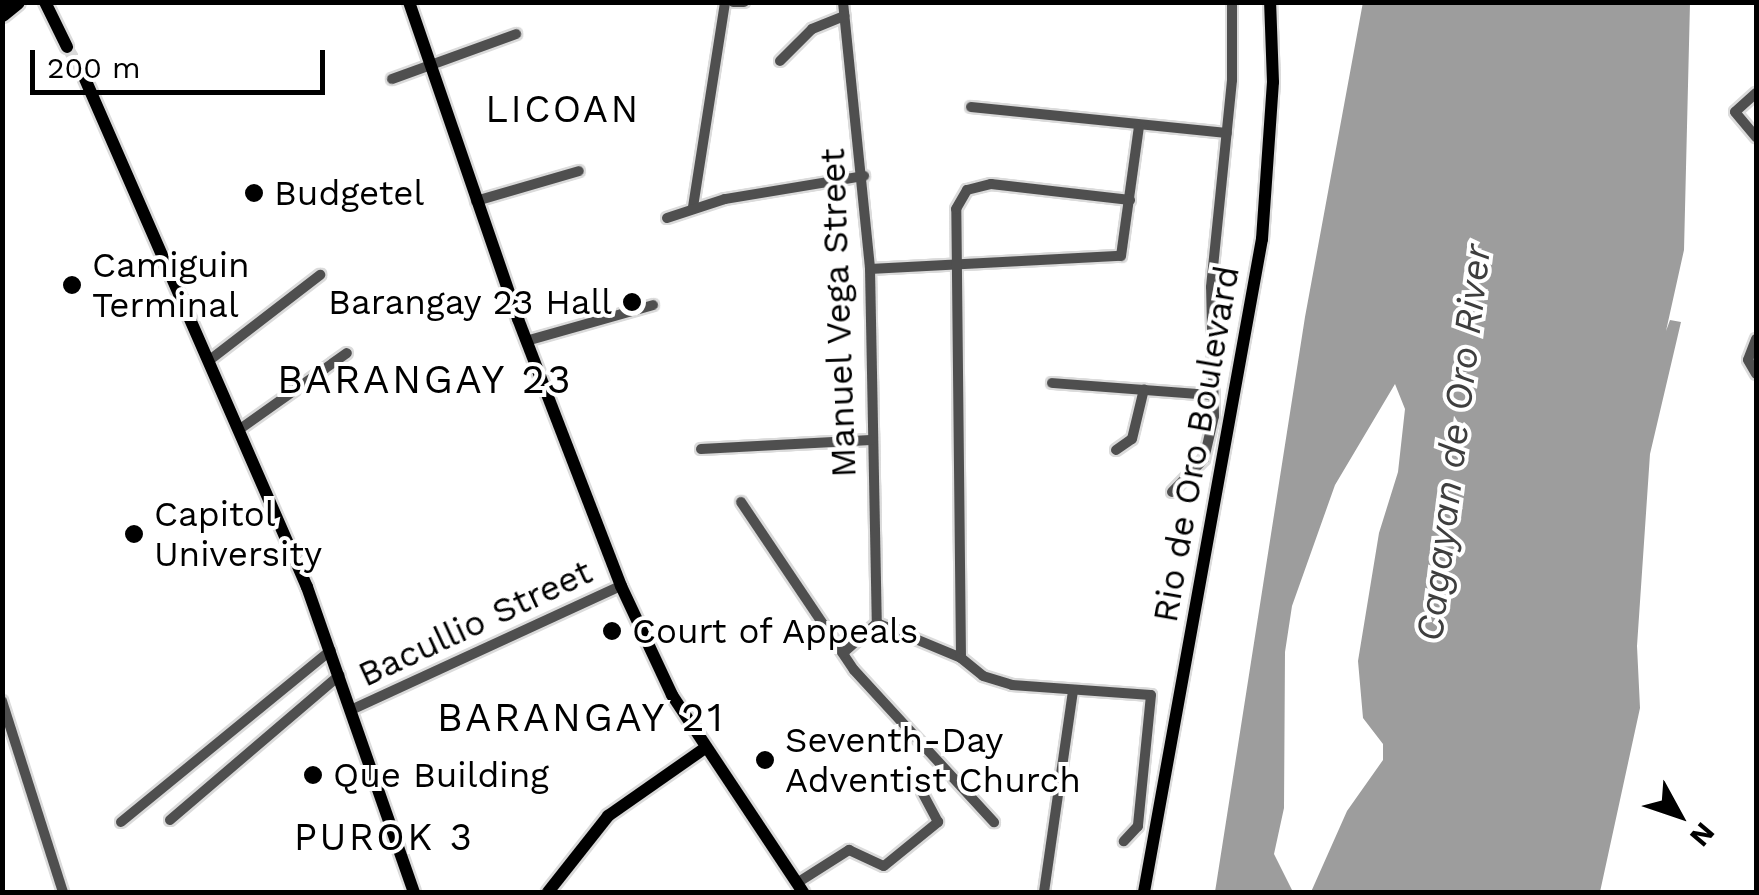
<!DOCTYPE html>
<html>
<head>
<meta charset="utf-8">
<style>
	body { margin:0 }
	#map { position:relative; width:1759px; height:895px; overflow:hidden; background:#fff; font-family:"Work Sans",sans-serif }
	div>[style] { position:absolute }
	.water>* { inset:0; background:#9d9d9d }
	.major-tunnel>* { height:12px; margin-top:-6px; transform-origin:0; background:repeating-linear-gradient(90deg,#d9d9d9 0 12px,transparent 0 18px) }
	.roads { filter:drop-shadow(2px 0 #dbdbdb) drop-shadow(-2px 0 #dbdbdb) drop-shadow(0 2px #dbdbdb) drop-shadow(0 -2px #dbdbdb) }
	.minor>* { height:10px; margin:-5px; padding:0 5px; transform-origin:5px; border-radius:5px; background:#4f4f4f }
	.major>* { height:12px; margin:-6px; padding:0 6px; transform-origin:6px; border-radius:6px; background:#000 }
	.highway>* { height:15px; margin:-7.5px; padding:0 7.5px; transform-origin:7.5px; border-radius:7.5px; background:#000 }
	.dots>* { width:28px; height:28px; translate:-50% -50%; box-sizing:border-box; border:5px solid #fff; border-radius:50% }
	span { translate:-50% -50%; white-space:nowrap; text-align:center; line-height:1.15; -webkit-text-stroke:8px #fff; paint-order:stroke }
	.poi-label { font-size:35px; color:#000 }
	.left { translate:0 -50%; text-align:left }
	.right { translate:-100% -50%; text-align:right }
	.street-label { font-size:35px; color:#000 }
	.neighbourhood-label { font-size:38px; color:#000; letter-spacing:2.5px }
	.water-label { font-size:38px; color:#3e3e3e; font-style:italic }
	.quarter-label { font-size:40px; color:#000; letter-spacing:2.5px }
	.frame { position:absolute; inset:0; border:5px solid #000; pointer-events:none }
	.north { position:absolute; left:1629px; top:765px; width:100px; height:100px; -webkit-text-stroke:8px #fff; paint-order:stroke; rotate:130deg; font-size:28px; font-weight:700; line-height:40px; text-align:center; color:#000 }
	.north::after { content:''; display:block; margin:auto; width:35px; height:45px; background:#000; clip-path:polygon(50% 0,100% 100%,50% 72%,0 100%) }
	.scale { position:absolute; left:30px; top:50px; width:295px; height:45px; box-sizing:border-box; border:5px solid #000; border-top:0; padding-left:12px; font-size:30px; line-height:35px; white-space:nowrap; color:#000; -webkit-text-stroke:8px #fff; paint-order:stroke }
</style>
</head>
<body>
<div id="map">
	<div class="water">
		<i style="clip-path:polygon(1363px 2px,1690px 3px,1684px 250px,1666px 331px,1670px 320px,1681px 322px,1650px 454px,1637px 646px,1640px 708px,1600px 892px,1311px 892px,1347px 811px,1383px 760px,1383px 744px,1363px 718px,1358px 661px,1379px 533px,1398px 472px,1405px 409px,1395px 384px,1335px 485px,1292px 606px,1285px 652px,1284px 808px,1274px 854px,1293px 892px,1215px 892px,1305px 317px)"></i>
	</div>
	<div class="major-tunnel">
		<i style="left:67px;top:47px;width:29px;rotate:59deg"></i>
	</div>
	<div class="roads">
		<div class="minor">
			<i style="left:733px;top:2px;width:11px"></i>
			<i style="left:843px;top:2px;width:268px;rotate:84.2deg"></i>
			<i style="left:870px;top:269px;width:354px;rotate:88.9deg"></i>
			<i style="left:780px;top:61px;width:45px;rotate:-45deg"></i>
			<i style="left:812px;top:29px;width:35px;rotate:-22deg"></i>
			<i style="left:392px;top:79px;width:132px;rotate:-19.9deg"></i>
			<i style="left:1756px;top:93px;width:28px;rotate:138deg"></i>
			<i style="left:1735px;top:112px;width:33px;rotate:50deg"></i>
			<i style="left:971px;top:107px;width:257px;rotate:5.8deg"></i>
			<i style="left:476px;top:201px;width:107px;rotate:-16.2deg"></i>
			<i style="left:693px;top:207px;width:207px;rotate:-81.1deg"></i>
			<i style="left:667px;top:218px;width:61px;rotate:-18.1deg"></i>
			<i style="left:725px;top:199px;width:141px;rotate:-9.4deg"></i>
			<i style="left:870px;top:269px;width:251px;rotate:-3deg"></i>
			<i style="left:1121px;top:256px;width:131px;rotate:-82.1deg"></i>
			<i style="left:1756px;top:339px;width:22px;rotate:111deg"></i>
			<i style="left:1748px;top:360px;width:16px;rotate:60deg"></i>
			<i style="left:526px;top:341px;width:132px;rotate:-15.8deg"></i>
			<i style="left:211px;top:359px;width:138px;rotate:-37.6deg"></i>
			<i style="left:1052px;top:383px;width:161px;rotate:4.3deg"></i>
			<i style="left:240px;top:429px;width:131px;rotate:-35.4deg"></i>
			<i style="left:701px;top:449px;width:170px;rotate:-3deg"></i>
			<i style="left:1116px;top:450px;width:19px;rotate:-35deg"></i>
			<i style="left:1132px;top:439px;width:51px;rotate:-76.5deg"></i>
			<i style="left:1172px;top:492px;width:46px;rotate:-45.9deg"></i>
			<i style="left:1204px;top:459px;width:44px;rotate:-76.9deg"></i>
			<i style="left:1214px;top:416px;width:129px;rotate:-91.3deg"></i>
			<i style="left:1211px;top:287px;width:208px;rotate:-84.2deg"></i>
			<i style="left:1232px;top:80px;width:78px;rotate:-90deg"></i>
			<i style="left:741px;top:502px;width:202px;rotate:56.1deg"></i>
			<i style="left:854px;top:670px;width:207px;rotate:47.4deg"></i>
			<i style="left:877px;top:623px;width:91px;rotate:22.6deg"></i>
			<i style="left:961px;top:658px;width:449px;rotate:-90.6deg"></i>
			<i style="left:956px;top:209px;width:22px;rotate:-60deg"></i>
			<i style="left:967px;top:190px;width:25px;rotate:-14deg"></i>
			<i style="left:991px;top:184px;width:140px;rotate:6.6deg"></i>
			<i style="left:843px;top:653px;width:45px;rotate:-41.4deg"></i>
			<i style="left:961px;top:658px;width:28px;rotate:39deg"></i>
			<i style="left:983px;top:676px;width:30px;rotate:17deg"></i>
			<i style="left:1012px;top:685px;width:139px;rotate:4.1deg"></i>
			<i style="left:1151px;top:695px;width:132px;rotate:95.7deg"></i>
			<i style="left:1138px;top:826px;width:21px;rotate:133deg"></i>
			<i style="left:2px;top:701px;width:201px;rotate:72.3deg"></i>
			<i style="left:353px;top:709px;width:295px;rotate:-24.7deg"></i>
			<i style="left:170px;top:820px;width:223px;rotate:-40.5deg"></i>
			<i style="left:121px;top:822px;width:271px;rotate:-39.3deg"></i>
			<i style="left:797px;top:883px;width:62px;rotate:-32.4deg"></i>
			<i style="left:849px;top:850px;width:38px;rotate:25deg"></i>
			<i style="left:884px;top:866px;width:70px;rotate:-39.2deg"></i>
			<i style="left:938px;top:822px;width:34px;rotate:-118deg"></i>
			<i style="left:1044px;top:892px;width:204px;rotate:-81.8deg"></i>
		</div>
		<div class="major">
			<i style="left:45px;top:2px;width:50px;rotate:63.9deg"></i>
			<i style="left:409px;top:2px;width:335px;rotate:71deg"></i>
			<i style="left:518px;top:319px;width:286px;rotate:68.9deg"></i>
			<i style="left:621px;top:586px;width:120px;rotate:64.9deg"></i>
			<i style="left:672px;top:695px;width:237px;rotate:56.4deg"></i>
			<i style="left:82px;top:72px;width:562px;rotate:66.4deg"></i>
			<i style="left:307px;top:587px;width:323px;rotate:70.7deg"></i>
			<i style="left:548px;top:892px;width:97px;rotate:-51.7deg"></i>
			<i style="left:608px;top:816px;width:118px;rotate:-35deg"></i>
			<i style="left:1144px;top:892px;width:664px;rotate:-79.76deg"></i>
			<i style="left:1262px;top:239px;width:157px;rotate:-86deg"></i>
			<i style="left:1273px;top:82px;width:80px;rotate:-92.1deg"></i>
		</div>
		<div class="highway">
			<i style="left:2px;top:14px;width:19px;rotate:-39deg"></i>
		</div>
	</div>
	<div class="dots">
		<i style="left:254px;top:193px;background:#000"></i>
		<i style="left:72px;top:285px;background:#000"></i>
		<i style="left:632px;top:302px;background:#000"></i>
		<i style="left:134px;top:534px;background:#000"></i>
		<i style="left:612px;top:631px;background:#000"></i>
		<i style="left:765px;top:760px;background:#000"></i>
		<i style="left:313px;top:775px;background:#000"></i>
	</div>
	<div class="poi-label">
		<span class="left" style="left:274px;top:193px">Budgetel</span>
		<span class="left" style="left:92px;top:285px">Camiguin<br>Terminal</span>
		<span class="right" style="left:612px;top:302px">Barangay 23 Hall</span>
		<span class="left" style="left:154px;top:534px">Capitol<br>University</span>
		<span class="left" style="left:632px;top:631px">Court of Appeals</span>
		<span class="left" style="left:785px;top:760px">Seventh-Day<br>Adventist Church</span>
		<span class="left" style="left:333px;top:775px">Que Building</span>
	</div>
	<div class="street-label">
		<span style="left:838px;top:313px;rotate:-92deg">Manuel Vega Street</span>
		<span style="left:1196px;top:444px;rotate:-80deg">Rio de Oro Boulevard</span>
		<span style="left:475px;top:623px;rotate:-25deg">Bacullio Street</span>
	</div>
	<div class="neighbourhood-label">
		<span style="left:563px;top:110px">LICOAN</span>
		<span style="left:384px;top:838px">PUROK 3</span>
	</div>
	<div class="water-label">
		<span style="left:1454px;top:443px;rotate:-83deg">Cagayan de Oro River</span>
	</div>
	<div class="quarter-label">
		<span style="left:425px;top:380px">BARANGAY 23</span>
		<span style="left:581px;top:718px">BARANGAY 21</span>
	</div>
	<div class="frame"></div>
	<div class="north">N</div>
	<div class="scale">200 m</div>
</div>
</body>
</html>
